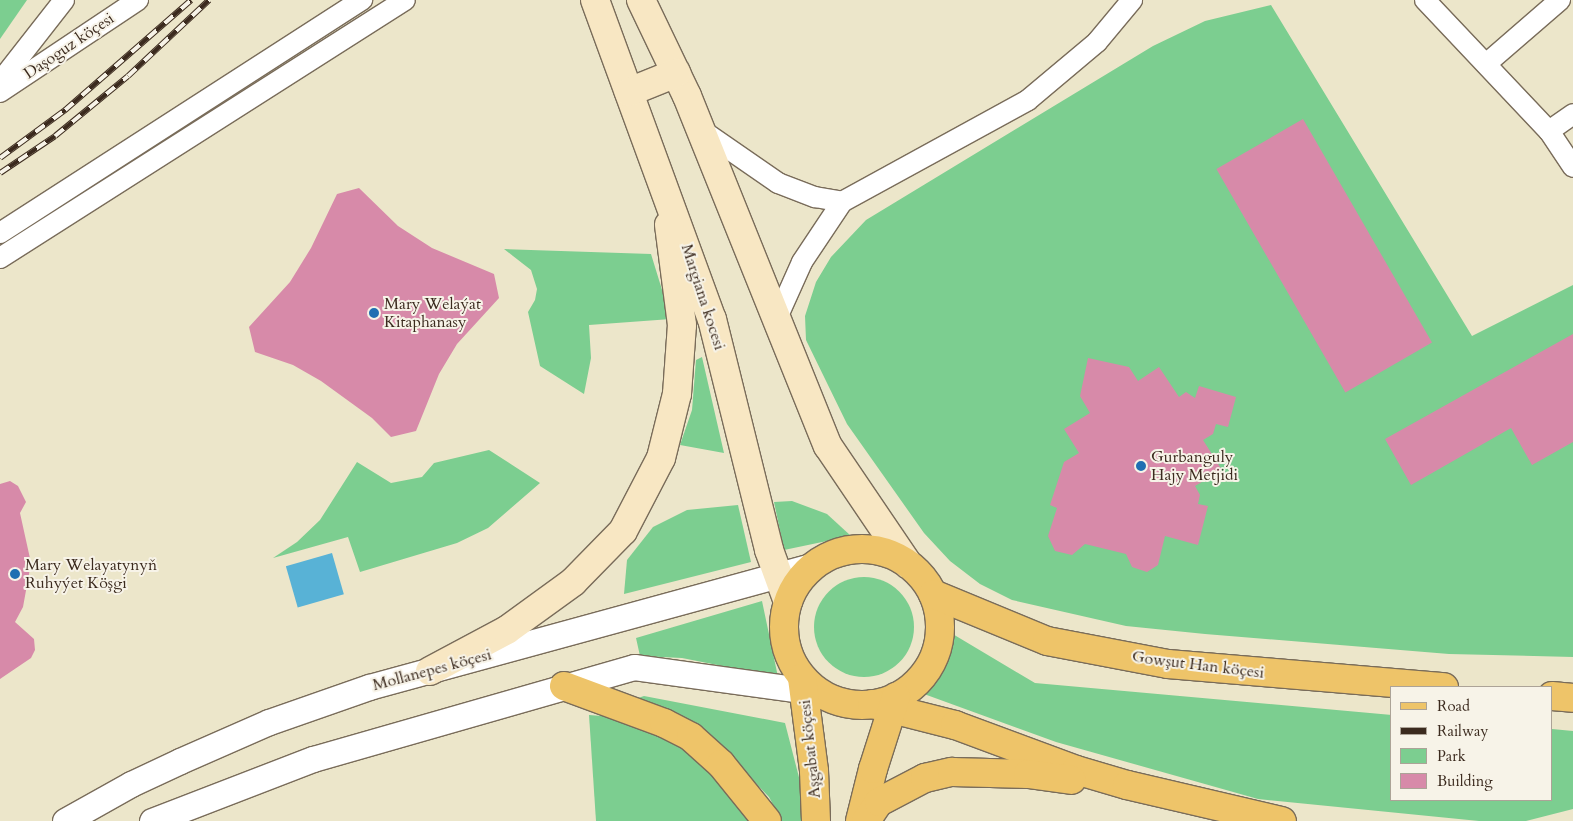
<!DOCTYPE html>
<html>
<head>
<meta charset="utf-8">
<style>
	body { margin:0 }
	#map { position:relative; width:1573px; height:821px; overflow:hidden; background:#ece6ca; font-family:Cardo,serif }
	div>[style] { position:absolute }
	.green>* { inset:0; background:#7cce90 }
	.round { border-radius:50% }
	.water>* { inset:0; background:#58b2d6; transform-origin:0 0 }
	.building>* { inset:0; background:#d78aa9; transform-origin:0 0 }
	.roads { filter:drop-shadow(1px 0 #796c5a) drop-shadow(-1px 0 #796c5a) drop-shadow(0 1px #796c5a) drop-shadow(0 -1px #796c5a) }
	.minor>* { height:20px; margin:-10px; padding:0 10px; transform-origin:10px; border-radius:10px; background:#fff }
	.tertiary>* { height:25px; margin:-12.5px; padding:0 12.5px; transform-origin:12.5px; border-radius:12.5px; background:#fff }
	.secondary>* { height:28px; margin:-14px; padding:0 14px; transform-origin:14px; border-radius:14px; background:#f8e7c3 }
	.primary>* { height:28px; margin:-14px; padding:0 14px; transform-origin:14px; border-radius:14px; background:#eec469 }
	.primary>.ring { margin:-14px; padding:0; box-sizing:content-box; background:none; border:28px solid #eec469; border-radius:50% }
	.rail>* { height:5.5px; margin-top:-2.75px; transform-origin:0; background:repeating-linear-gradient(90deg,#f7f3e8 0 11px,#3b2a1e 0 22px); box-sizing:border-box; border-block:1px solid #3b2a1e }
	.dots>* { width:14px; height:14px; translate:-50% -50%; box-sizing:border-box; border:2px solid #f7f3e8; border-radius:50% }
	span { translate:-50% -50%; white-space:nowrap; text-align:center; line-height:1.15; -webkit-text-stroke:4px #f7f3e8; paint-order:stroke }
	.street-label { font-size:16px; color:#3b2a1e }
	.poi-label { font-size:16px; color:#3b2a1e }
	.left { translate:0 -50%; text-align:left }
	.legend { position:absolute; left:1390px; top:686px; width:162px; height:115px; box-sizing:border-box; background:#f7f3e8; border:1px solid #aca397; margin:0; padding:6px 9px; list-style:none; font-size:15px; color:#3b2a1e }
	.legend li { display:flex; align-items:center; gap:10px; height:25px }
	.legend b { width:25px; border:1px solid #aca397 }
</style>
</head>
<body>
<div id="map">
	<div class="green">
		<i style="clip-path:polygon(0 0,27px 0,0 39px)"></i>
		<i style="clip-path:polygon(1271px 5px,1472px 336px,1573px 285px,1573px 657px,1449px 654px,1205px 634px,1126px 626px,1012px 600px,980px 584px,950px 561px,924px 533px,847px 424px,806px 340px,805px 316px,816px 282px,831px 257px,866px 220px,1153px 46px,1205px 21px)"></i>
		<i style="clip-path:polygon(504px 249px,651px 254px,671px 319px,589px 325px,591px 358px,584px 394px,540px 366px,528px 312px,535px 300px,537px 289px,531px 270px)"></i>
		<i style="clip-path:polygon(702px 357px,724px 453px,680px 445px,692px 410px,696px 360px)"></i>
		<i style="clip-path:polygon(489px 450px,540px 483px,488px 528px,457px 543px,360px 572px,348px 537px,273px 558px,297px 542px,320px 520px,357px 462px,391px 483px,422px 477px,434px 463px)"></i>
		<i style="clip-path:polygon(792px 501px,827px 514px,851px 536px,784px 550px,774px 502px)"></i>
		<i style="clip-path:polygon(738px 505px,751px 562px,624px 594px,627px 560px,653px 527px,687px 510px)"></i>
		<i class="round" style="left:814px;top:577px;width:100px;height:100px"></i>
		<i style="clip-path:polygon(762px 601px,778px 677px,682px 658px,640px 656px,636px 638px)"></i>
		<i style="clip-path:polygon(951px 633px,1035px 683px,1392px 715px,1392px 800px,1552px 800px,1552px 729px,1573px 731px,1573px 809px,1526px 821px,1479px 821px,1258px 799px,1056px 742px,924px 694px,948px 659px)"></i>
		<i style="clip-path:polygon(644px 696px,785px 723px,802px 789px,801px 821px,782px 821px,769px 797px,744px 771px,626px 702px)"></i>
		<i style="clip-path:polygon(589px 715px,627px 718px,672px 741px,721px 772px,758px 821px,596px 821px)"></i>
	</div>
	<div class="water">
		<i style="left:332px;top:553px;width:43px;height:48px;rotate:74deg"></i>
	</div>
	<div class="building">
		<i style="left:1303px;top:119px;width:258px;height:100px;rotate:60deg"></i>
		<i style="clip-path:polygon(359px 188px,398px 226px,432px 248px,494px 274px,499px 298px,457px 344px,439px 374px,416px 431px,391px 437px,372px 418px,321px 381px,293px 365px,255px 352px,249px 327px,290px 282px,311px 248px,337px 194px)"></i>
		<i style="clip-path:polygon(1573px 334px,1573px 442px,1532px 465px,1511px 428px,1411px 485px,1385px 439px)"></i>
		<i style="clip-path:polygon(1088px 358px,1129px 367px,1138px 381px,1159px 367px,1179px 397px,1186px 392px,1195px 398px,1199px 386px,1236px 397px,1228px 427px,1216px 424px,1213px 434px,1203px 440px,1222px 470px,1195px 486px,1200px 495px,1198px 504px,1208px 506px,1198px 545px,1165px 536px,1158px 565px,1147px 572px,1132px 567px,1126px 554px,1085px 544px,1072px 555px,1055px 551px,1048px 536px,1057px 508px,1050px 505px,1064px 462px,1079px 453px,1064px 429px,1090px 413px,1080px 396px)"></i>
		<i style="clip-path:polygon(10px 481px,18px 486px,26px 502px,20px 513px,31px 563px,23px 607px,15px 622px,34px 639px,35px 650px,31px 658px,0 679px,0 484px)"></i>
	</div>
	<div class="roads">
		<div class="minor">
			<i style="left:1425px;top:0;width:180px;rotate:46.6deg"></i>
			<i style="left:1549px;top:131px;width:43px;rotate:56.3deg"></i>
			<i style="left:1486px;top:64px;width:98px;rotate:-40.9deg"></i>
			<i style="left:0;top:82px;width:104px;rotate:-52deg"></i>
			<i style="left:0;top:92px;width:166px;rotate:-33.7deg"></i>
			<i style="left:700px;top:129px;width:95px;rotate:34.7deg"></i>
			<i style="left:778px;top:183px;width:40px;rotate:21deg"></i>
			<i style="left:815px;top:197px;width:27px;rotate:10deg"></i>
			<i style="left:1549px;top:131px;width:29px;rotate:-35deg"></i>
			<i style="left:0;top:233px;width:431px;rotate:-32.8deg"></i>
			<i style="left:0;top:258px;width:480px;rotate:-32.5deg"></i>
			<i style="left:777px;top:318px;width:61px;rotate:-65.9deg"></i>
			<i style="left:802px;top:262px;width:72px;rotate:-56.3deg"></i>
			<i style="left:842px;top:202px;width:212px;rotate:-28.7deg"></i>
			<i style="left:1028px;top:100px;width:90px;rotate:-40deg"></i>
			<i style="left:1097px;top:42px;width:55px;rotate:-50.2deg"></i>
		</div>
		<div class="tertiary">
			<i style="left:65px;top:821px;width:76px;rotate:-29.3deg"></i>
			<i style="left:131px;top:784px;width:54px;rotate:-25.1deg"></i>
			<i style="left:180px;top:761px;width:97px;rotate:-23.7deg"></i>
			<i style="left:269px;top:722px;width:106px;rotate:-19.3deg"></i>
			<i style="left:369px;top:687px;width:462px;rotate:-15.3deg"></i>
			<i style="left:152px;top:821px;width:173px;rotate:-21.1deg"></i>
			<i style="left:313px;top:759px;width:334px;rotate:-16deg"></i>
			<i style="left:634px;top:667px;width:185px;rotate:7.8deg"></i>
		</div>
		<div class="secondary">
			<i style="left:595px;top:0;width:340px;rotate:69.9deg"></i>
			<i style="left:712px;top:319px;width:238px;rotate:76.1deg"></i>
			<i style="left:769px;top:550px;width:55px;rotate:69.9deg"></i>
			<i style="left:641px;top:0;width:106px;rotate:64.4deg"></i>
			<i style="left:687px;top:96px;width:377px;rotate:68.1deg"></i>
			<i style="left:828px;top:446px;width:143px;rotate:55.9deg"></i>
			<i style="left:629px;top:92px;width:51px;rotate:-22deg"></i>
			<i style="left:430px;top:671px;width:87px;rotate:-28deg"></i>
			<i style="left:507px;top:630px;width:82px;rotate:-36deg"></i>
			<i style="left:573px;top:582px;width:71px;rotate:-45.6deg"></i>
			<i style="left:623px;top:531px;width:82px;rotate:-62.5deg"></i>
			<i style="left:661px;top:458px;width:66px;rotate:-76deg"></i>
			<i style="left:677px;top:394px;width:69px;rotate:-85.9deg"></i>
			<i style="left:682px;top:325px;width:101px;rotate:-97.4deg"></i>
		</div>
		<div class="primary">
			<i class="ring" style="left:784px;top:549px;width:128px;height:128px"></i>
			<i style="left:933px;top:594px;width:123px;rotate:22.4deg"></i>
			<i style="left:1047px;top:641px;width:123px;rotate:10.8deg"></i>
			<i style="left:1168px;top:664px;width:277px;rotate:4.8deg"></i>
			<i style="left:802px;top:678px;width:94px;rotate:82.6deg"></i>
			<i style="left:814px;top:771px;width:50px;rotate:87.7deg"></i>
			<i style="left:564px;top:686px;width:107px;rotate:20.3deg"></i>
			<i style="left:664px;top:723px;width:30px;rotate:27deg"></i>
			<i style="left:691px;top:737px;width:40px;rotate:42deg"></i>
			<i style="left:721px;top:764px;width:73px;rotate:51.1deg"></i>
			<i style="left:1552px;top:696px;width:21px;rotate:5deg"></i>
			<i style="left:872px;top:704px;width:86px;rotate:14.2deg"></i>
			<i style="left:955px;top:725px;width:129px;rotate:20.4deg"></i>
			<i style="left:1076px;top:770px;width:53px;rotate:16.4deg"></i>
			<i style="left:1127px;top:785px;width:159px;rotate:13.1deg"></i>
			<i style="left:860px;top:821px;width:54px;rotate:-76deg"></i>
			<i style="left:873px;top:769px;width:76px;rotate:-72.3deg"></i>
			<i style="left:866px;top:821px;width:23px;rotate:-56deg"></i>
			<i style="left:879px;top:802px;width:52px;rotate:-27.6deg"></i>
			<i style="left:925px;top:778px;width:28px;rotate:-13deg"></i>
			<i style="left:952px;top:772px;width:76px;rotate:1.5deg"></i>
			<i style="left:1028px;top:774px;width:44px;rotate:7.8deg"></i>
		</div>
	</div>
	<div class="rail">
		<i style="left:0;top:158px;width:81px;rotate:-36.4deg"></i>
		<i style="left:65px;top:110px;width:167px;rotate:-41.1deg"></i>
		<i style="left:0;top:173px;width:66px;rotate:-33.9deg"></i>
		<i style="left:55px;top:136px;width:94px;rotate:-39.4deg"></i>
		<i style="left:128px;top:76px;width:111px;rotate:-43.2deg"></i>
	</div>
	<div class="dots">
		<i style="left:374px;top:313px;background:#1f6fb2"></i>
		<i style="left:1141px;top:466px;background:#1f6fb2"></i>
		<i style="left:15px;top:574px;background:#1f6fb2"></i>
	</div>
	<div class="street-label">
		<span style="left:69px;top:46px;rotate:-34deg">Daşoguz köçesi</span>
		<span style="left:703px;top:297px;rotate:72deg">Margiana kocesi</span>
		<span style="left:1198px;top:665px;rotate:7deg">Gowşut Han köçesi</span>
		<span style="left:432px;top:670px;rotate:-15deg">Mollanepes köçesi</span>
		<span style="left:810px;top:749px;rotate:-96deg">Aşgabat köçesi</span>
	</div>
	<div class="poi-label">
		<span class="left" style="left:384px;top:313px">Mary Welaýat<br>Kitaphanasy</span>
		<span class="left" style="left:1151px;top:466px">Gurbanguly<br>Hajy Metjidi</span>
		<span class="left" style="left:25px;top:574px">Mary Welayatynyň<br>Ruhyýet Köşgi</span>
	</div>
	<ul class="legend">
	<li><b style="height:6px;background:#eec469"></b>Road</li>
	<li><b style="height:6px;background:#3b2a1e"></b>Railway</li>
	<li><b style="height:14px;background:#7cce90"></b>Park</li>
	<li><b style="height:14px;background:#d78aa9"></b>Building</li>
	</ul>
</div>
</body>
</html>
